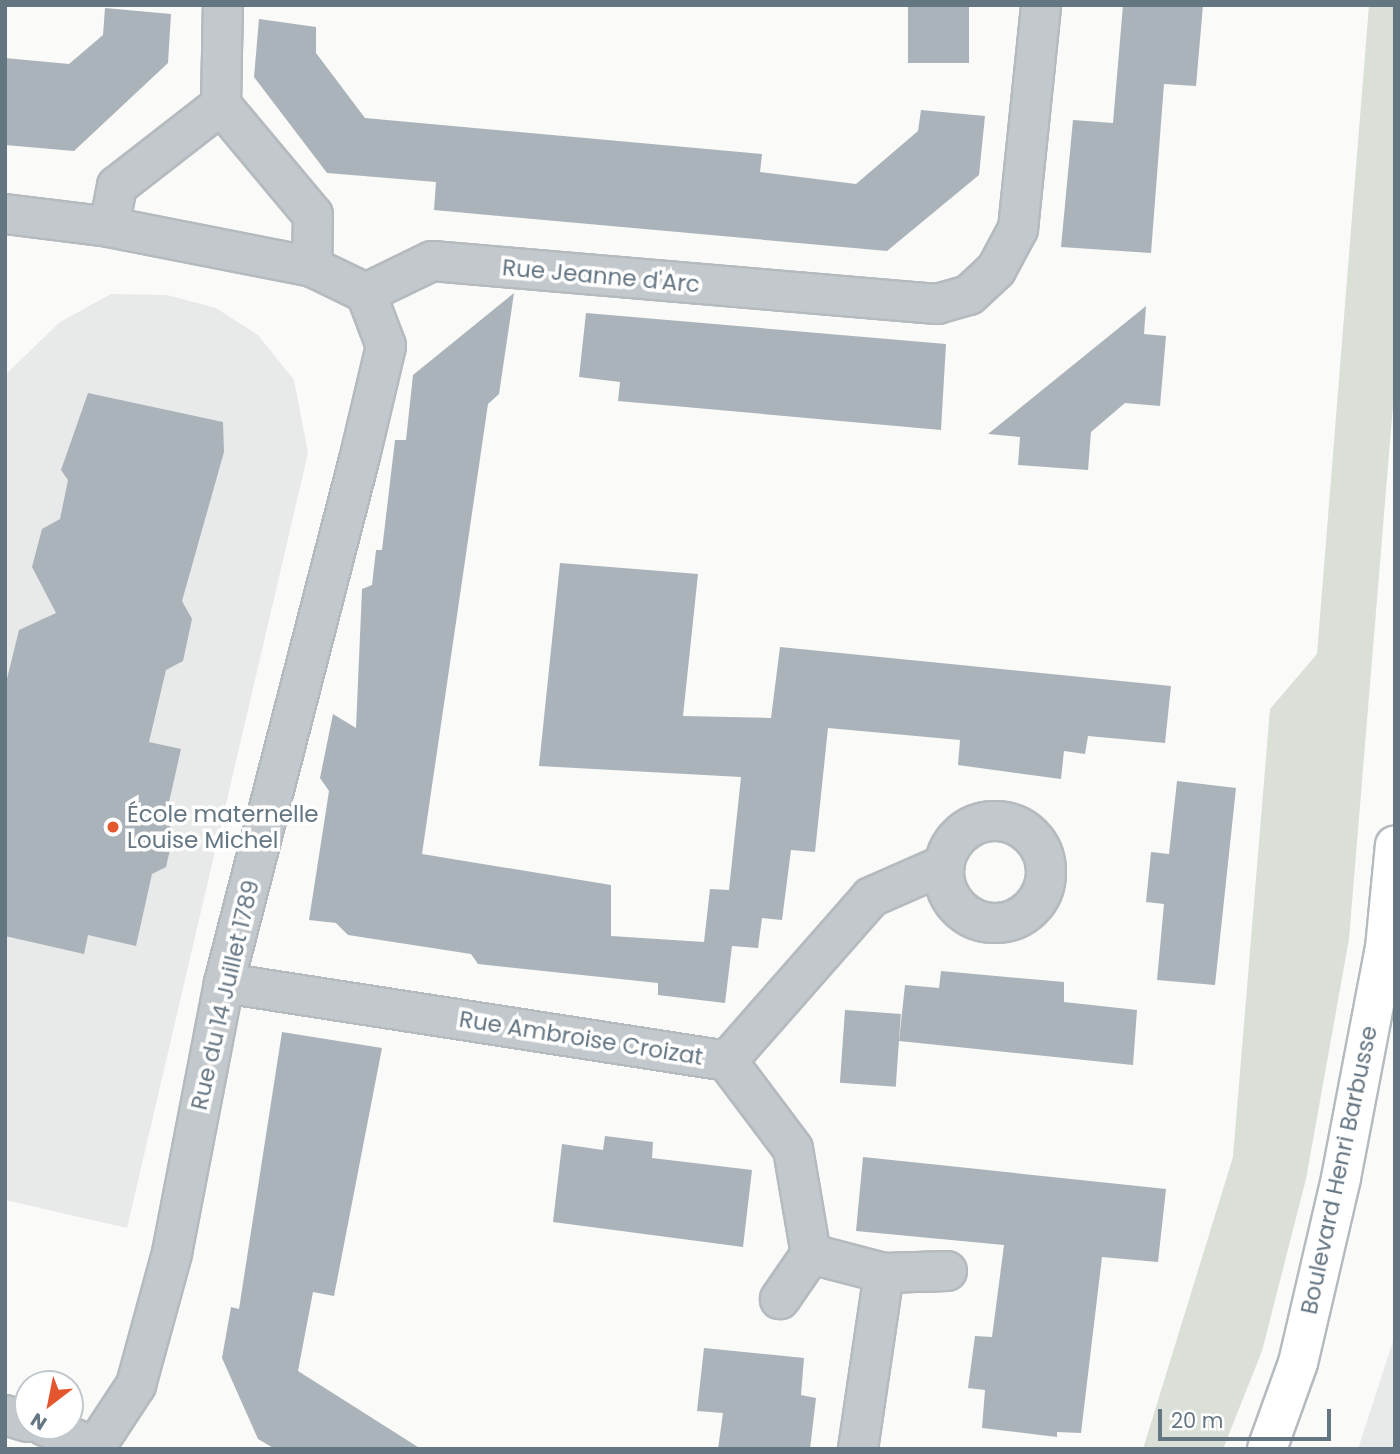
<!DOCTYPE html>
<html>
<head>
<meta charset="utf-8">
<style>
	body { margin:0 }
	#map { position:relative; width:1400px; height:1454px; overflow:hidden; background:#fafaf8; font-family:Poppins,sans-serif }
	div>[style] { position:absolute }
	.built>* { inset:0; background:#e8e9e9 }
	.green>* { inset:0; background:#dadfd7 }
	.building>* { inset:0; background:#aab3b9; transform-origin:0 0 }
	.roads { filter:drop-shadow(2px 0 #b5babe) drop-shadow(-2px 0 #b5babe) drop-shadow(0 2px #b5babe) drop-shadow(0 -2px #b5babe) }
	.minor>* { height:38px; margin:-19px; padding:0 19px; transform-origin:19px; border-radius:19px; background:#c3c8cc }
	.minor>.ring { margin:-19px; padding:0; box-sizing:content-box; background:none; border:38px solid #c3c8cc; border-radius:50% }
	.major>* { height:38px; margin:-19px; padding:0 19px; transform-origin:19px; border-radius:19px; background:#fff }
	.dots>* { width:19px; height:19px; translate:-50% -50%; box-sizing:border-box; border:4px solid #fff; border-radius:50% }
	span { translate:-50% -50%; white-space:nowrap; text-align:center; line-height:1.15; -webkit-text-stroke:7px #fff; paint-order:stroke }
	.street-label { font-size:23px; color:#657683 }
	.poi-label { font-size:23px; color:#657683 }
	.left { translate:0 -50%; text-align:left }
	.frame { position:absolute; inset:0; border:7px solid #657683; pointer-events:none }
	.north { position:absolute; left:14px; top:1370px; width:70px; height:70px; box-sizing:border-box; background:#fff; border:2px solid #c1c8cd; border-radius:50%; rotate:212deg; font-size:19px; font-weight:700; line-height:28px; text-align:center; color:#657683 }
	.north::after { content:''; display:block; margin:auto; width:24px; height:32px; background:#e4572e; clip-path:polygon(50% 0,100% 100%,50% 72%,0 100%) }
	.scale { position:absolute; left:1158px; top:1409px; width:173px; height:32px; box-sizing:border-box; border:4px solid #657683; border-top:0; padding-left:9px; font-size:21px; line-height:24px; white-space:nowrap; color:#657683; -webkit-text-stroke:5px #fff; paint-order:stroke }
</style>
</head>
<body>
<div id="map">
	<div class="built">
		<i style="clip-path:polygon(111px 294px,167px 295px,216px 308px,258px 335px,294px 380px,308px 453px,127px 1228px,5px 1200px,5px 375px,60px 322px)"></i>
		<i style="clip-path:polygon(1395px 1335px,1395px 1449px,1358px 1449px)"></i>
	</div>
	<div class="green">
		<i style="clip-path:polygon(1369px 5px,1395px 5px,1395px 381px,1349px 939px,1306px 1179px,1262px 1351px,1223px 1449px,1143px 1449px,1233px 1157px,1270px 709px,1317px 654px)"></i>
	</div>
	<div class="building">
		<i style="left:908px;top:5px;width:61px;height:58px"></i>
		<i style="clip-path:polygon(1123px 5px,1203px 5px,1196px 86px,1164px 84px,1151px 253px,1061px 247px,1073px 120px,1113px 123px)"></i>
		<i style="clip-path:polygon(105px 8px,171px 14px,168px 63px,74px 151px,5px 145px,5px 58px,69px 64px,103px 35px)"></i>
		<i style="clip-path:polygon(259px 19px,316px 27px,316px 53px,365px 118px,762px 154px,760px 172px,856px 184px,918px 131px,921px 110px,985px 116px,979px 175px,887px 251px,434px 210px,436px 182px,327px 173px,254px 77px)"></i>
		<i style="clip-path:polygon(514px 293px,499px 394px,488px 404px,422px 854px,611px 885px,611px 936px,704px 942px,710px 889px,729px 890px,741px 777px,539px 766px,560px 563px,698px 574px,683px 716px,771px 718px,780px 647px,1171px 686px,1165px 743px,1088px 736px,1085px 754px,1064px 751px,1061px 779px,958px 765px,960px 740px,828px 728px,815px 852px,791px 850px,782px 920px,762px 918px,758px 948px,732px 946px,725px 1003px,658px 995px,658px 983px,478px 964px,471px 954px,348px 935px,336px 923px,309px 920px,329px 791px,320px 778px,333px 714px,356px 728px,362px 589px,372px 585px,376px 550px,382px 550px,395px 440px,406px 440px,413px 375px)"></i>
		<i style="clip-path:polygon(1146px 306px,1144px 334px,1166px 336px,1160px 406px,1125px 403px,1091px 432px,1088px 470px,1018px 465px,1020px 437px,988px 434px)"></i>
		<i style="clip-path:polygon(586px 313px,946px 344px,941px 430px,618px 401px,620px 382px,579px 377px)"></i>
		<i style="clip-path:polygon(88px 393px,223px 422px,224px 452px,182px 601px,192px 619px,183px 661px,166px 670px,149px 742px,181px 749px,165px 820px,174px 832px,166px 867px,152px 874px,136px 946px,88px 935px,84px 954px,5px 936px,5px 687px,19px 630px,56px 613px,32px 567px,42px 529px,60px 519px,68px 480px,61px 470px)"></i>
		<i style="clip-path:polygon(1177px 781px,1236px 788px,1215px 985px,1157px 980px,1164px 904px,1146px 902px,1151px 852px,1169px 854px)"></i>
		<i style="clip-path:polygon(941px 971px,1064px 982px,1064px 1002px,1137px 1010px,1133px 1065px,899px 1041px,905px 985px,939px 988px)"></i>
		<i style="left:845px;top:1010px;width:56px;height:73px;rotate:4deg"></i>
		<i style="clip-path:polygon(282px 1032px,382px 1048px,334px 1296px,313px 1292px,298px 1371px,421px 1449px,275px 1449px,258px 1439px,222px 1358px,231px 1307px,239px 1309px)"></i>
		<i style="clip-path:polygon(605px 1136px,653px 1142px,652px 1158px,752px 1170px,743px 1247px,553px 1222px,562px 1144px,603px 1150px)"></i>
		<i style="clip-path:polygon(863px 1157px,1166px 1189px,1158px 1262px,1102px 1257px,1081px 1433px,1057px 1432px,1057px 1437px,982px 1428px,985px 1390px,968px 1388px,975px 1336px,992px 1337px,1004px 1245px,856px 1231px)"></i>
		<i style="clip-path:polygon(704px 1348px,804px 1358px,801px 1395px,816px 1398px,810px 1449px,718px 1449px,723px 1413px,697px 1411px)"></i>
	</div>
	<div class="roads">
		<div class="minor">
			<i style="left:221px;top:105px;width:100px;rotate:-88.9deg"></i>
			<i style="left:5px;top:214px;width:105px;rotate:7.1deg"></i>
			<i style="left:109px;top:227px;width:207px;rotate:11.1deg"></i>
			<i style="left:312px;top:267px;width:60px;rotate:25.7deg"></i>
			<i style="left:366px;top:293px;width:73px;rotate:-25.9deg"></i>
			<i style="left:432px;top:261px;width:507px;rotate:4.87deg"></i>
			<i style="left:937px;top:304px;width:33px;rotate:-16deg"></i>
			<i style="left:969px;top:295px;width:37px;rotate:-43deg"></i>
			<i style="left:996px;top:270px;width:47px;rotate:-61.8deg"></i>
			<i style="left:1018px;top:229px;width:225px;rotate:-84.1deg"></i>
			<i style="left:109px;top:227px;width:42px;rotate:-79deg"></i>
			<i style="left:117px;top:186px;width:132px;rotate:-37.9deg"></i>
			<i style="left:221px;top:105px;width:143px;rotate:50.1deg"></i>
			<i style="left:313px;top:215px;width:52px;rotate:91.1deg"></i>
			<i class="ring" style="left:944px;top:821px;width:64px;height:64px"></i>
			<i style="left:224px;top:983px;width:509px;rotate:8.81deg"></i>
			<i style="left:727px;top:1061px;width:218px;rotate:-48.7deg"></i>
			<i style="left:871px;top:897px;width:80px;rotate:-23.7deg"></i>
			<i style="left:727px;top:1061px;width:110px;rotate:53.1deg"></i>
			<i style="left:793px;top:1149px;width:107px;rotate:80.3deg"></i>
			<i style="left:811px;top:1254px;width:55px;rotate:124.6deg"></i>
			<i style="left:811px;top:1254px;width:75px;rotate:14.6deg"></i>
			<i style="left:884px;top:1273px;width:63px;rotate:-1.8deg"></i>
			<i style="left:5px;top:1415px;width:24px;rotate:17deg"></i>
			<i style="left:45px;top:1426px;width:58px;rotate:23.5deg"></i>
			<i style="left:94px;top:1449px;width:77px;rotate:-56.7deg"></i>
			<i style="left:136px;top:1385px;width:137px;rotate:-74.7deg"></i>
			<i style="left:172px;top:1253px;width:275px;rotate:-79.1deg"></i>
			<i style="left:224px;top:983px;width:544px;rotate:-75.53deg"></i>
			<i style="left:360px;top:456px;width:113px;rotate:-76.7deg"></i>
			<i style="left:386px;top:346px;width:57px;rotate:-110.7deg"></i>
			<i style="left:858px;top:1449px;width:178px;rotate:-81.6deg"></i>
		</div>
		<div class="major">
			<i style="left:1267px;top:1449px;width:91px;rotate:-70.2deg"></i>
			<i style="left:1298px;top:1363px;width:190px;rotate:-76.9deg"></i>
			<i style="left:1341px;top:1178px;width:234px;rotate:-79.2deg"></i>
			<i style="left:1385px;top:948px;width:103px;rotate:-84.5deg"></i>
		</div>
	</div>
	<div class="dots">
		<i style="left:113px;top:827px;background:#e4572e"></i>
	</div>
	<div class="street-label">
		<span style="left:601px;top:276px;rotate:5deg">Rue Jeanne d'Arc</span>
		<span style="left:225px;top:995px;rotate:-77deg">Rue du 14 Juillet 1789</span>
		<span style="left:581px;top:1038px;rotate:9deg">Rue Ambroise Croizat</span>
		<span style="left:1339px;top:1170px;rotate:-78deg">Boulevard Henri Barbusse</span>
	</div>
	<div class="poi-label">
		<span class="left" style="left:127px;top:827px">École maternelle<br>Louise Michel</span>
	</div>
	<div class="frame"></div>
	<div class="north">N</div>
	<div class="scale">20 m</div>
</div>
</body>
</html>
